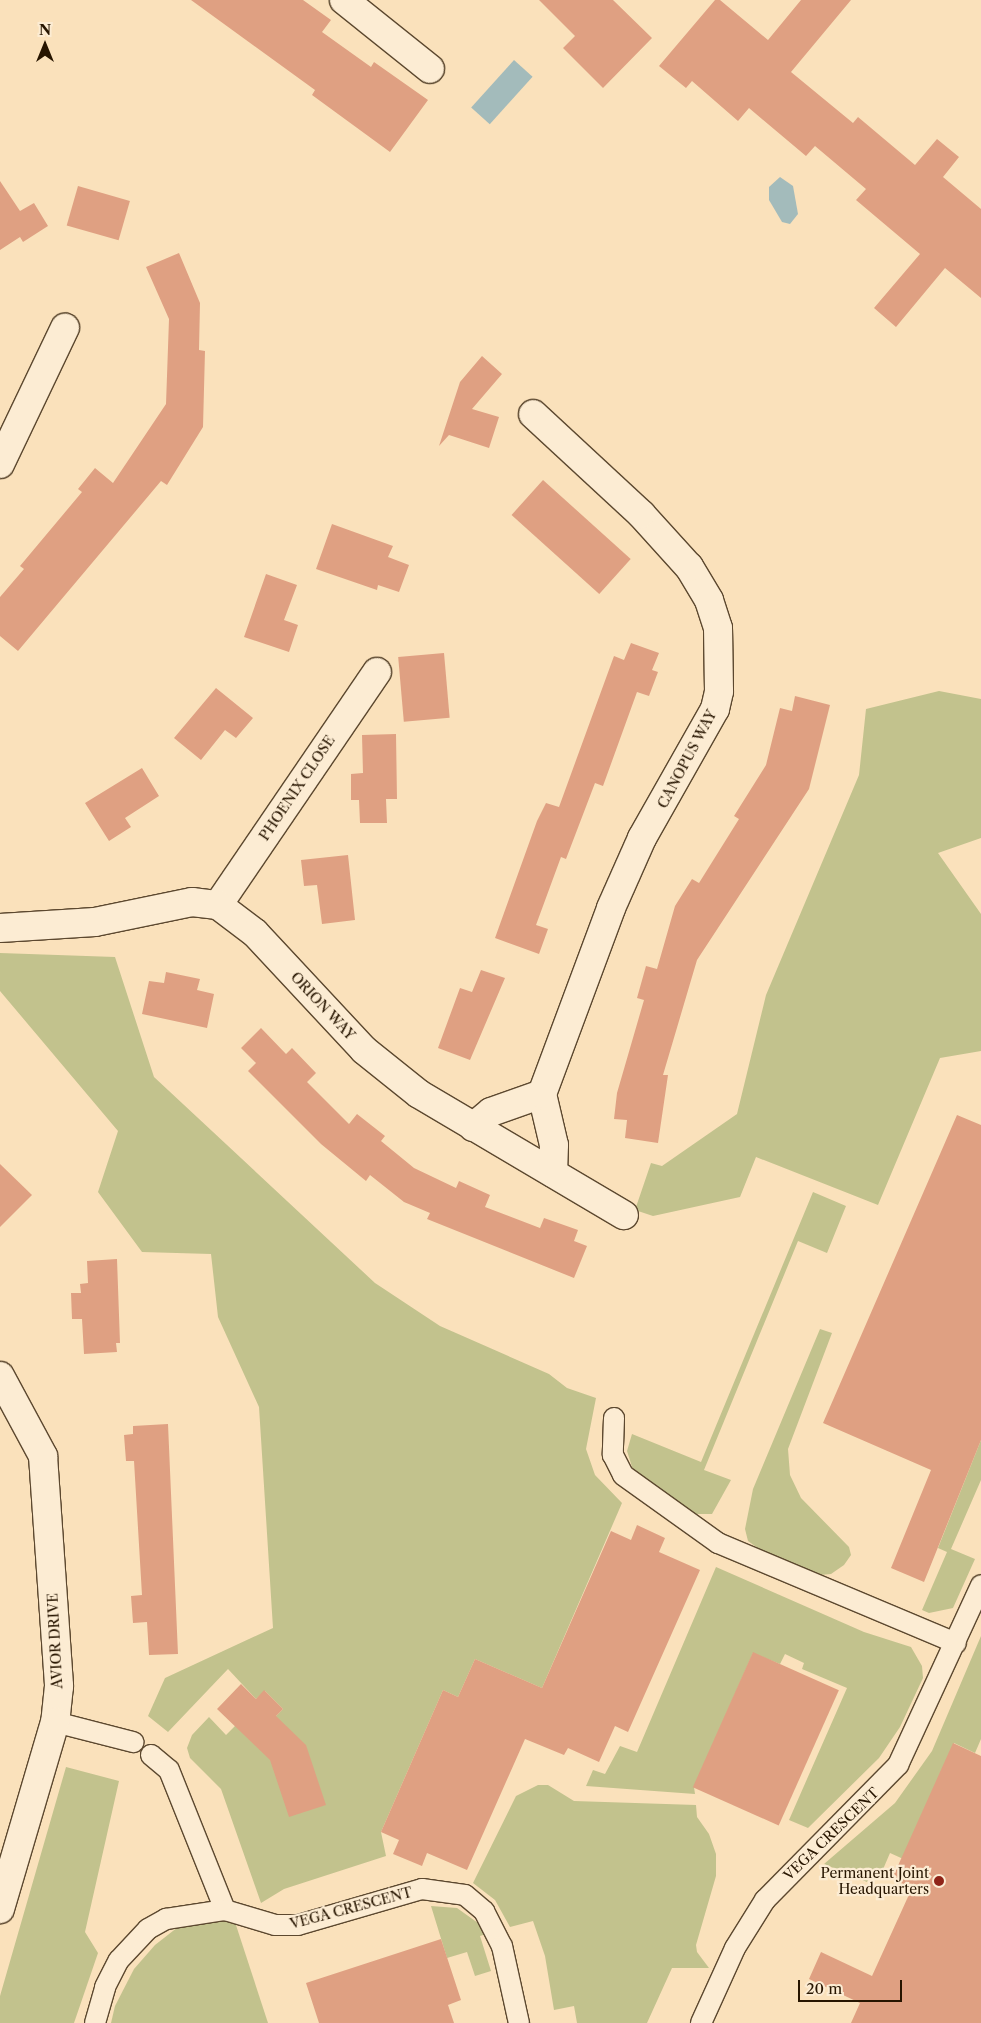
<!DOCTYPE html>
<html>
<head>
<meta charset="utf-8">
<style>
	body { margin:0 }
	#map { position:relative; width:981px; height:2023px; overflow:hidden; background:#fae1bb; font-family:"Libre Caslon Text",serif }
	div>[style] { position:absolute }
	.green>* { inset:0; background:#c2c28d }
	.water>* { inset:0; background:#a3bbbb; transform-origin:0 0 }
	.building>* { inset:0; background:#dfa082; transform-origin:0 0 }
	.roads { filter:drop-shadow(1px 0 #5c482f) drop-shadow(-1px 0 #5c482f) drop-shadow(0 1px #5c482f) drop-shadow(0 -1px #5c482f) }
	.service>* { height:20px; margin:-10px; padding:0 10px; transform-origin:10px; border-radius:10px; background:#fcecd3 }
	.minor>* { height:28px; margin:-14px; padding:0 14px; transform-origin:14px; border-radius:14px; background:#fcecd3 }
	.dots>* { width:14px; height:14px; translate:-50% -50%; box-sizing:border-box; border:2px solid #fcecd3; border-radius:50% }
	span { translate:-50% -50%; white-space:nowrap; text-align:center; line-height:1.15; -webkit-text-stroke:4.5px #fcecd3; paint-order:stroke }
	.street-label { font-size:14px; color:#271500 }
	.poi-label { font-size:14px; color:#271500 }
	.right { translate:-100% -50%; text-align:right }
	.north { position:absolute; left:20px; top:20px; width:50px; height:50px; -webkit-text-stroke:4px #fcecd3; paint-order:stroke; rotate:0deg; font-size:14px; font-weight:700; line-height:20px; text-align:center; color:#271500 }
	.north::after { content:''; display:block; margin:auto; width:18px; height:22px; background:#271500; clip-path:polygon(50% 0,100% 100%,50% 72%,0 100%) }
	.scale { position:absolute; left:798px; top:1980px; width:104px; height:22px; box-sizing:border-box; border:2px solid #271500; border-top:0; padding-left:6px; font-size:15px; line-height:18px; white-space:nowrap; color:#271500; -webkit-text-stroke:4px #fcecd3; paint-order:stroke }
</style>
</head>
<body>
<div id="map">
	<div class="green">
		<i style="clip-path:polygon(939px 691px,981px 699px,981px 838px,938px 853px,981px 914px,981px 1051px,940px 1058px,878px 1205px,756px 1157px,740px 1197px,653px 1216px,635px 1210px,651px 1163px,662px 1166px,737px 1114px,766px 995px,859px 775px,866px 709px)"></i>
		<i style="clip-path:polygon(0 953px,115px 957px,154px 1077px,375px 1283px,440px 1326px,549px 1374px,567px 1388px,596px 1398px,586px 1449px,595px 1475px,622px 1503px,542px 1688px,475px 1659px,458px 1697px,443px 1690px,381px 1832px,386px 1856px,284px 1889px,261px 1903px,221px 1789px,190px 1758px,187px 1748px,192px 1735px,209px 1717px,226px 1735px,235px 1726px,276px 1716px,283px 1709px,265px 1691px,256px 1699px,228px 1669px,168px 1732px,148px 1716px,165px 1678px,273px 1628px,259px 1407px,218px 1317px,211px 1254px,142px 1252px,98px 1192px,118px 1131px,0 991px)"></i>
		<i style="clip-path:polygon(813px 1192px,846px 1206px,827px 1253px,798px 1241px,704px 1470px,731px 1480px,712px 1514px,694px 1514px,633px 1470px,627px 1451px,632px 1434px,701px 1462px)"></i>
		<i style="clip-path:polygon(820px 1329px,832px 1333px,788px 1449px,790px 1475px,801px 1498px,849px 1547px,851px 1555px,844px 1565px,831px 1574px,820px 1575px,759px 1549px,748px 1541px,745px 1529px,753px 1489px)"></i>
		<i style="clip-path:polygon(981px 1440px,981px 1480px,951px 1549px,975px 1559px,953px 1608px,929px 1613px,922px 1610px,947px 1552px,938px 1548px)"></i>
		<i style="clip-path:polygon(716px 1567px,864px 1632px,911px 1647px,922px 1666px,923px 1678px,900px 1727px,879px 1758px,808px 1828px,789px 1820px,847px 1688px,802px 1669px,804px 1663px,785px 1654px,780px 1664px,753px 1653px,694px 1787px,695px 1794px,586px 1786px,593px 1770px,605px 1774px,620px 1746px,637px 1752px)"></i>
		<i style="clip-path:polygon(981px 1636px,981px 1739px,975px 1753px,954px 1743px,910px 1862px,890px 1853px,881px 1874px,872px 1872px,867px 1882px,824px 1864px,895px 1803px,932px 1751px)"></i>
		<i style="clip-path:polygon(66px 1767px,119px 1781px,85px 1932px,98px 1953px,74px 2023px,0 2023px,0 1996px)"></i>
		<i style="clip-path:polygon(538px 1785px,548px 1785px,574px 1801px,696px 1805px,697px 1817px,709px 1834px,716px 1854px,716px 1876px,696px 1945px,697px 1952px,709px 1968px,672px 1968px,647px 2023px,577px 2023px,574px 2006px,554px 2010px,545px 1956px,533px 1921px,510px 1927px,495px 1900px,473px 1883px,516px 1796px)"></i>
		<i style="clip-path:polygon(431px 1906px,457px 1908px,478px 1923px,486px 1934px,480px 1936px,491px 1971px,475px 1976px,467px 1952px,447px 1958px)"></i>
		<i style="clip-path:polygon(234px 1919px,268px 2023px,111px 2023px,115px 2006px,134px 1969px,155px 1945px,178px 1927px,197px 1920px)"></i>
	</div>
	<div class="water">
		<i style="left:514px;top:60px;width:25px;height:64px;rotate:42deg"></i>
		<i style="clip-path:polygon(780px 177px,793px 186px,798px 214px,790px 224px,782px 222px,769px 200px,769px 187px)"></i>
	</div>
	<div class="building">
		<i style="clip-path:polygon(191px 0,303px 0,331px 20px,322px 32px,371px 67px,374px 62px,428px 100px,390px 152px,312px 95px,315px 90px)"></i>
		<i style="clip-path:polygon(539px 0,613px 0,652px 38px,603px 88px,563px 48px,575px 36px)"></i>
		<i style="clip-path:polygon(715px 0,720px 0,768px 40px,801px 0,851px 0,791px 72px,853px 123px,858px 117px,915px 165px,937px 139px,959px 157px,943px 177px,981px 209px,981px 298px,945px 268px,896px 327px,874px 308px,920px 254px,856px 200px,866px 189px,815px 146px,806px 156px,749px 108px,738px 121px,692px 81px,686px 88px,659px 66px)"></i>
		<i style="clip-path:polygon(0 181px,20px 211px,34px 203px,48px 226px,23px 242px,20px 237px,0 250px)"></i>
		<i style="left:78px;top:186px;width:54px;height:41px;rotate:16deg"></i>
		<i style="clip-path:polygon(179px 253px,200px 303px,199px 350px,205px 351px,203px 427px,167px 485px,161px 481px,18px 651px,0 636px,0 597px,24px 569px,20px 566px,82px 492px,78px 489px,95px 468px,113px 483px,166px 404px,169px 319px,146px 267px)"></i>
		<i style="clip-path:polygon(482px 356px,502px 374px,472px 409px,499px 417px,489px 448px,449px 435px,439px 446px,460px 382px)"></i>
		<i style="left:543px;top:480px;width:118px;height:47px;rotate:42deg"></i>
		<i style="clip-path:polygon(332px 524px,393px 546px,388px 557px,409px 565px,399px 592px,378px 585px,377px 590px,316px 569px)"></i>
		<i style="clip-path:polygon(266px 574px,297px 585px,284px 620px,298px 625px,289px 652px,244px 637px)"></i>
		<i style="clip-path:polygon(631px 643px,659px 653px,652px 670px,658px 672px,649px 696px,637px 692px,603px 786px,595px 783px,566px 859px,561px 857px,536px 925px,548px 929px,539px 954px,495px 938px,537px 821px,546px 803px,559px 807px,614px 656px,624px 660px)"></i>
		<i style="left:444px;top:653px;width:65px;height:46px;rotate:85deg"></i>
		<i style="clip-path:polygon(216px 688px,253px 718px,236px 738px,225px 730px,201px 760px,174px 738px)"></i>
		<i style="clip-path:polygon(795px 696px,830px 705px,809px 789px,697px 960px,663px 1075px,668px 1075px,658px 1143px,625px 1138px,627px 1120px,614px 1119px,617px 1093px,644px 1000px,637px 998px,646px 966px,657px 969px,675px 906px,692px 879px,699px 883px,739px 819px,734px 816px,766px 765px,780px 708px,792px 711px)"></i>
		<i style="clip-path:polygon(396px 734px,397px 799px,386px 799px,387px 823px,360px 823px,359px 800px,351px 800px,351px 774px,363px 773px,362px 735px)"></i>
		<i style="clip-path:polygon(142px 768px,159px 796px,125px 818px,131px 827px,109px 841px,85px 803px)"></i>
		<i style="clip-path:polygon(348px 855px,355px 920px,322px 924px,317px 885px,304px 886px,301px 860px)"></i>
		<i style="clip-path:polygon(481px 970px,505px 978px,470px 1060px,438px 1048px,460px 988px,472px 992px)"></i>
		<i style="clip-path:polygon(166px 972px,200px 979px,197px 990px,214px 994px,207px 1028px,142px 1014px,149px 981px,164px 983px)"></i>
		<i style="clip-path:polygon(261px 1028px,286px 1054px,292px 1048px,316px 1073px,307px 1082px,349px 1124px,357px 1114px,385px 1136px,381px 1141px,414px 1168px,456px 1188px,459px 1181px,490px 1195px,485px 1207px,540px 1228px,544px 1218px,578px 1230px,574px 1241px,587px 1246px,574px 1278px,427px 1219px,430px 1213px,404px 1202px,370px 1175px,366px 1181px,321px 1144px,248px 1071px,256px 1063px,241px 1048px)"></i>
		<i style="clip-path:polygon(957px 1115px,981px 1125px,981px 1440px,924px 1582px,891px 1568px,931px 1470px,823px 1423px)"></i>
		<i style="clip-path:polygon(0 1164px,32px 1195px,0 1227px)"></i>
		<i style="clip-path:polygon(117px 1259px,120px 1343px,116px 1343px,117px 1352px,84px 1354px,82px 1319px,72px 1319px,71px 1293px,81px 1293px,80px 1284px,88px 1283px,87px 1261px)"></i>
		<i style="clip-path:polygon(168px 1424px,178px 1654px,149px 1655px,147px 1622px,133px 1623px,131px 1596px,142px 1595px,134px 1461px,126px 1461px,124px 1435px,133px 1434px,133px 1426px)"></i>
		<i style="clip-path:polygon(637px 1525px,665px 1538px,659px 1552px,700px 1570px,628px 1732px,615px 1726px,599px 1762px,568px 1748px,564px 1755px,525px 1739px,467px 1870px,427px 1853px,422px 1866px,393px 1854px,399px 1840px,381px 1832px,443px 1690px,458px 1697px,475px 1659px,542px 1688px,611px 1531px,631px 1540px)"></i>
		<i style="left:753px;top:1652px;width:94px;height:148px;rotate:24deg"></i>
		<i style="clip-path:polygon(241px 1684px,256px 1699px,264px 1690px,283px 1709px,276px 1716px,306px 1745px,326px 1805px,289px 1817px,270px 1760px,217px 1709px)"></i>
		<i style="clip-path:polygon(953px 1743px,981px 1756px,981px 2023px,851px 2023px,860px 2003px,809px 1979px,821px 1952px,872px 1976px,912px 1888px,892px 1879px)"></i>
		<i style="clip-path:polygon(441px 1939px,461px 2000px,448px 2005px,454px 2023px,319px 2023px,306px 1983px)"></i>
	</div>
	<div class="roads">
		<div class="service">
			<i style="left:614px;top:1418px;width:37px;rotate:92deg"></i>
			<i style="left:613px;top:1455px;width:22px;rotate:63deg"></i>
			<i style="left:623px;top:1475px;width:117px;rotate:35.6deg"></i>
			<i style="left:718px;top:1543px;width:258px;rotate:22.8deg"></i>
			<i style="left:55px;top:1722px;width:81px;rotate:14.4deg"></i>
			<i style="left:151px;top:1755px;width:23px;rotate:40deg"></i>
			<i style="left:169px;top:1770px;width:151px;rotate:68.2deg"></i>
			<i style="left:95px;top:2023px;width:37px;rotate:-74deg"></i>
			<i style="left:105px;top:1987px;width:30px;rotate:-63deg"></i>
			<i style="left:119px;top:1960px;width:42px;rotate:-46.9deg"></i>
			<i style="left:148px;top:1929px;width:21px;rotate:-29deg"></i>
			<i style="left:166px;top:1919px;width:60px;rotate:-8.7deg"></i>
			<i style="left:225px;top:1910px;width:52px;rotate:16.7deg"></i>
			<i style="left:275px;top:1925px;width:23px"></i>
			<i style="left:298px;top:1925px;width:129px;rotate:-16.2deg"></i>
			<i style="left:422px;top:1889px;width:43px;rotate:7.9deg"></i>
			<i style="left:465px;top:1895px;width:25px;rotate:40deg"></i>
			<i style="left:484px;top:1911px;width:39px;rotate:63deg"></i>
			<i style="left:502px;top:1946px;width:79px;rotate:77.6deg"></i>
			<i style="left:701px;top:2023px;width:82px;rotate:-65.6deg"></i>
			<i style="left:735px;top:1948px;width:57px;rotate:-58deg"></i>
			<i style="left:765px;top:1900px;width:190px;rotate:-45.4deg"></i>
			<i style="left:898px;top:1765px;width:198px;rotate:-65.2deg"></i>
		</div>
		<div class="minor">
			<i style="left:344px;top:0;width:110px;rotate:38.7deg"></i>
			<i style="left:0;top:464px;width:151px;rotate:-64.5deg"></i>
			<i style="left:218px;top:905px;width:282px;rotate:-55.7deg"></i>
			<i style="left:0;top:928px;width:95px;rotate:-3.6deg"></i>
			<i style="left:95px;top:922px;width:99px;rotate:-11.7deg"></i>
			<i style="left:192px;top:902px;width:26px;rotate:7deg"></i>
			<i style="left:218px;top:905px;width:46px;rotate:37.1deg"></i>
			<i style="left:255px;top:933px;width:160px;rotate:47deg"></i>
			<i style="left:364px;top:1050px;width:70px;rotate:38.7deg"></i>
			<i style="left:419px;top:1094px;width:238px;rotate:30.6deg"></i>
			<i style="left:542px;top:1094px;width:52px;rotate:76.8deg"></i>
			<i style="left:554px;top:1145px;width:28px;rotate:92deg"></i>
			<i style="left:473px;top:1127px;width:23px;rotate:-40deg"></i>
			<i style="left:491px;top:1112px;width:54px;rotate:-19.4deg"></i>
			<i style="left:542px;top:1094px;width:198px;rotate:-69.6deg"></i>
			<i style="left:611px;top:908px;width:77px;rotate:-66.1deg"></i>
			<i style="left:642px;top:838px;width:148px;rotate:-60.5deg"></i>
			<i style="left:715px;top:709px;width:18px;rotate:-77deg"></i>
			<i style="left:719px;top:691px;width:63px;rotate:-90.9deg"></i>
			<i style="left:718px;top:628px;width:29px;rotate:-108deg"></i>
			<i style="left:709px;top:600px;width:39px;rotate:-121deg"></i>
			<i style="left:689px;top:567px;width:72px;rotate:-132.2deg"></i>
			<i style="left:641px;top:514px;width:147px;rotate:-137.2deg"></i>
			<i style="left:0;top:1376px;width:91px;rotate:61.7deg"></i>
			<i style="left:43px;top:1456px;width:231px;rotate:86deg"></i>
			<i style="left:59px;top:1686px;width:36px;rotate:96deg"></i>
			<i style="left:55px;top:1722px;width:195px;rotate:106.4deg"></i>
		</div>
	</div>
	<div class="dots">
		<i style="left:939px;top:1881px;background:#8f2418"></i>
	</div>
	<div class="street-label">
		<span style="left:687px;top:759px;rotate:-62deg">CANOPUS WAY</span>
		<span style="left:297px;top:788px;rotate:-56deg">PHOENIX CLOSE</span>
		<span style="left:323px;top:1006px;rotate:47deg">ORION WAY</span>
		<span style="left:55px;top:1641px;rotate:-93deg">AVIOR DRIVE</span>
		<span style="left:831px;top:1834px;rotate:-44deg">VEGA CRESCENT</span>
		<span style="left:351px;top:1908px;rotate:-15deg">VEGA CRESCENT</span>
	</div>
	<div class="poi-label">
		<span class="right" style="left:929px;top:1881px">Permanent Joint<br>Headquarters</span>
	</div>
	<div class="north">N</div>
	<div class="scale">20 m</div>
</div>
</body>
</html>
